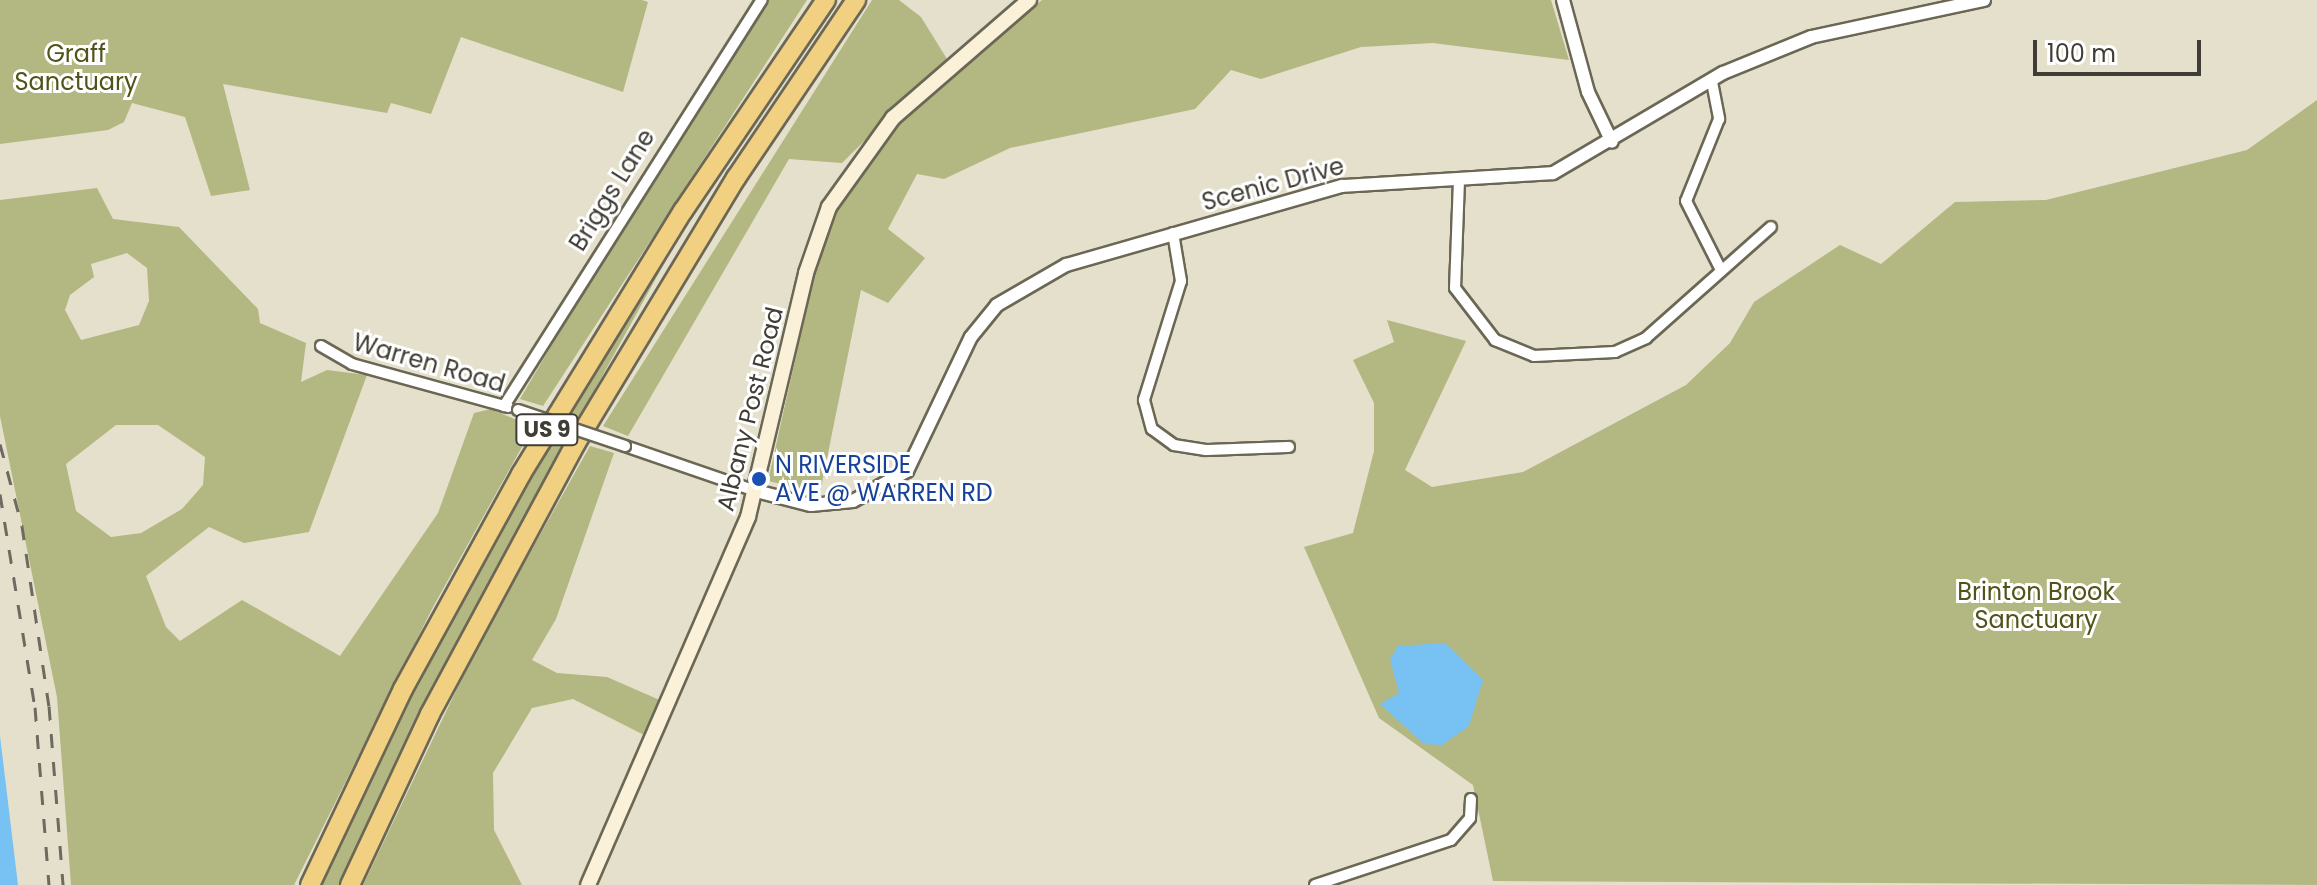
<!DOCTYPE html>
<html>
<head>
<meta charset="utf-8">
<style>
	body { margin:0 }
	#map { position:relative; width:2317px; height:885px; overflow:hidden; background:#e4e0cb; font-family:Poppins,sans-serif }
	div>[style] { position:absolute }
	.green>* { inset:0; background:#b3b781 }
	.water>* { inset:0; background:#78c1f3 }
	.roads { filter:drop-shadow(2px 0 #6b6755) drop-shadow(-2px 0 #6b6755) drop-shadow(0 2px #6b6755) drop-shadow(0 -2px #6b6755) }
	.minor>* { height:10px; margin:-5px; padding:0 5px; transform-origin:5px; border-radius:5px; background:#fff }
	.tertiary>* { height:12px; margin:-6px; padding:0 6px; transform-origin:6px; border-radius:6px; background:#fff }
	.secondary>* { height:14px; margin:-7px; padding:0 7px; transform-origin:7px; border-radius:7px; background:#fbf1d9 }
	.motorway>* { height:18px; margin:-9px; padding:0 9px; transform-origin:9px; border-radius:9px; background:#f1d081 }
	.rail>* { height:3px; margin-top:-1.5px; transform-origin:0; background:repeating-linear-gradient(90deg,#6d6a5f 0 14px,transparent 0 28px) }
	.bridges { filter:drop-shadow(2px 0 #6b6755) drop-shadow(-2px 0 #6b6755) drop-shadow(0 2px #6b6755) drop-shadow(0 -2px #6b6755) }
	.minor-bridge>* { height:10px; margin:-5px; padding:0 5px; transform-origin:5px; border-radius:5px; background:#fff }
	.dots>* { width:22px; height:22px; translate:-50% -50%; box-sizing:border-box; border:4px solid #fff; border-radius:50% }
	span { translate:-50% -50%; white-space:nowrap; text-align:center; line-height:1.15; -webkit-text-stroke:6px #fff; paint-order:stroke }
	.shield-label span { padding:2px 6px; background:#fff; border:2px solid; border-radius:6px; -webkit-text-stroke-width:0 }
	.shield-label { font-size:22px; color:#3f3d35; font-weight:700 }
	.park-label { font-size:24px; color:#515319 }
	.street-label { font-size:24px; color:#3f3d35 }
	.transit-label { font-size:24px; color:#164399 }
	.left { translate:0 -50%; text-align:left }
	.scale { position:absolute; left:2033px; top:40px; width:168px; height:36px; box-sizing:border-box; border:4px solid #3f3d35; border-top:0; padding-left:10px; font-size:24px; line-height:28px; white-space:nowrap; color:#3f3d35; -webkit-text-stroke:6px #fff; paint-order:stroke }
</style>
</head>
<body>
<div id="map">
	<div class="green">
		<i style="clip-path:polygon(0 0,642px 0,648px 2px,623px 92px,461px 37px,431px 114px,391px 103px,387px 113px,223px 84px,250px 190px,211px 196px,185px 117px,132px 103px,124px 122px,108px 130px,0 144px)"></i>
		<i style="clip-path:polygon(767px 0,807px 0,543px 406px,520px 399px,651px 176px)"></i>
		<i style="clip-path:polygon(872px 0,899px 0,921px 17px,947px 59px,842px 163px,789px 159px,628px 436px,603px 426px)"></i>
		<i style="clip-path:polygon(1042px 0,1551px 0,1569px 60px,1433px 43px,1361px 47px,1261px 79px,1231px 70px,1195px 109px,1010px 148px,944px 179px,917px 174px,888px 229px,925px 258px,888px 303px,861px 290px,820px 493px,768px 481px,820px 249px,853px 177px,885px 136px)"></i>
		<i style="clip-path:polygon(2317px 100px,2317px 885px,1493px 881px,1473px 785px,1379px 718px,1304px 547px,1353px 533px,1374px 451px,1374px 403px,1353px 360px,1394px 342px,1387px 320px,1466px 341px,1405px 470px,1432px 487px,1523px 472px,1686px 385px,1730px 343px,1754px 302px,1840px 245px,1881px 264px,1955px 202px,2046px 200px,2247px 150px)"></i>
		<i style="clip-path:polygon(evenodd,97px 188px,113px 219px,179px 227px,258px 309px,260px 323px,306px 343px,301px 382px,327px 370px,367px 375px,309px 532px,244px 543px,209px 527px,146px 576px,166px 627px,180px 641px,242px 600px,340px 656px,438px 513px,474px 413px,491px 409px,533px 427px,433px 607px,294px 885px,71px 885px,57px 697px,0 416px,0 200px,97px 188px,127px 253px,147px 268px,149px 301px,139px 325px,81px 340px,65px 310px,70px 295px,94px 277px,91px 264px,127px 253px,97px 188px,116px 425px,158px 425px,205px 457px,203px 485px,182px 509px,141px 533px,111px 537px,76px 511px,66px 464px,116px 425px)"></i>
		<i style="clip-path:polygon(693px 211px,485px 589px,342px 885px,317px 885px,394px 720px,505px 518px)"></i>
		<i style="clip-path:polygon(590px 446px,614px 453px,556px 619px,532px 660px,557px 673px,607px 677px,662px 701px,646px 736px,573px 699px,532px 708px,493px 773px,494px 830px,522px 885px,363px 885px,477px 647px)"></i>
	</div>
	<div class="water">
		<i style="clip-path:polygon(1445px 643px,1483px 680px,1469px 726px,1442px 745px,1424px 744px,1380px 704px,1399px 693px,1390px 659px,1398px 646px)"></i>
		<i style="clip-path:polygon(0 736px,18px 885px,0 885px)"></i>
	</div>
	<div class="roads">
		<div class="minor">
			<i style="left:1712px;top:82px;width:38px;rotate:79deg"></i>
			<i style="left:1719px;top:119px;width:88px;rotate:111.9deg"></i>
			<i style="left:1686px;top:201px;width:77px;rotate:63.1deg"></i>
			<i style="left:1459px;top:180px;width:108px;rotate:92.1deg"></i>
			<i style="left:1455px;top:288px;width:66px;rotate:52.4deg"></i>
			<i style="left:1495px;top:340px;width:42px;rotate:22.3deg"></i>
			<i style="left:1534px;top:356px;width:81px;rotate:-2.8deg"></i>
			<i style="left:1615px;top:352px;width:34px;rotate:-24deg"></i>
			<i style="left:1646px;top:338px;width:167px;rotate:-41.6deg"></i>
			<i style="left:1173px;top:233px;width:49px;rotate:80.5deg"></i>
			<i style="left:1181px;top:281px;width:125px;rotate:107.3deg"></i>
			<i style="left:1144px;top:400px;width:30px;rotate:75deg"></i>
			<i style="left:1152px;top:429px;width:27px;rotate:36deg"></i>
			<i style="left:1174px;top:445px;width:32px;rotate:9deg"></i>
			<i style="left:1206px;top:450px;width:83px;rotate:-2.1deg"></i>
			<i style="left:321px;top:346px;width:36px;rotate:30deg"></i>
			<i style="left:352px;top:364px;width:162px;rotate:15.4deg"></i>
			<i style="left:504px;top:406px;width:481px;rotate:-57.6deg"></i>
			<i style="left:625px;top:446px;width:139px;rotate:19deg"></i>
			<i style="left:1315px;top:885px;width:143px;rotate:-18.3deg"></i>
			<i style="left:1451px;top:840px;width:29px;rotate:-49deg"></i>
			<i style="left:1470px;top:818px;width:19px;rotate:-87deg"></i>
		</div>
		<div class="tertiary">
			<i style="left:1563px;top:0;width:95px;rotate:74.8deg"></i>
			<i style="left:1588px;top:92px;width:55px;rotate:64.4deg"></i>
			<i style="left:756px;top:491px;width:57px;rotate:14.3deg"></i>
			<i style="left:811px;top:505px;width:42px;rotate:-5.4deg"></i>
			<i style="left:853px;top:501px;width:62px;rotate:-29.1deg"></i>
			<i style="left:907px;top:471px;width:148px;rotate:-64.5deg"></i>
			<i style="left:971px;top:337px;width:41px;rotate:-50.9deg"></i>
			<i style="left:997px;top:305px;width:80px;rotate:-30.1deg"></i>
			<i style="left:1066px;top:265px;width:287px;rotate:-16deg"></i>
			<i style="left:1342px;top:186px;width:211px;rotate:-3.5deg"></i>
			<i style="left:1553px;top:173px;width:197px;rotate:-30.5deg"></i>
			<i style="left:1723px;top:73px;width:95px;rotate:-22.2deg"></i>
			<i style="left:1811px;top:37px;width:177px;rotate:-12.1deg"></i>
		</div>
		<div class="secondary">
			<i style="left:588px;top:885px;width:401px;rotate:-66.5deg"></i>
			<i style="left:748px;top:517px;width:251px;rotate:-76.6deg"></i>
			<i style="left:806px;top:273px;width:70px;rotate:-70.8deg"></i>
			<i style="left:829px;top:207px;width:110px;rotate:-54.3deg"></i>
			<i style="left:893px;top:118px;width:180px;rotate:-40.9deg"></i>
		</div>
		<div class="motorway">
			<i style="left:310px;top:885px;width:217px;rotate:-64.6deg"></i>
			<i style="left:403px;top:689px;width:245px;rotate:-61.2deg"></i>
			<i style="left:521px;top:474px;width:309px;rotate:-58.4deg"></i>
			<i style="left:683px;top:211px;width:255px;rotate:-55.9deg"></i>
			<i style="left:350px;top:885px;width:189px;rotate:-64.9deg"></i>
			<i style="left:430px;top:714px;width:308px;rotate:-61.7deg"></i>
			<i style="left:576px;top:443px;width:310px;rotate:-58.9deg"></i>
			<i style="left:736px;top:178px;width:215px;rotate:-56deg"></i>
		</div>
	</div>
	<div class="rail">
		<i style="left:0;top:444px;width:85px;rotate:75deg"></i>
		<i style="left:22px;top:526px;width:182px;rotate:81.5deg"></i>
		<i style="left:49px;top:706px;width:180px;rotate:85.5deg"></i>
		<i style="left:0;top:494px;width:216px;rotate:80.7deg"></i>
		<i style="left:35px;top:707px;width:179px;rotate:85.5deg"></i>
	</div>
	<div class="bridges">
		<div class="minor-bridge">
			<i style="left:518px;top:410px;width:113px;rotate:18.6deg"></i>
		</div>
	</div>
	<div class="dots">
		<i style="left:759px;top:479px;background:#1a4fb4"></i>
	</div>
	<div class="shield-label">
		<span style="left:547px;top:430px">US 9</span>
	</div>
	<div class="park-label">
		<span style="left:76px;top:68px">Graff<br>Sanctuary</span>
		<span style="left:2036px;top:606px">Brinton Brook<br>Sanctuary</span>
	</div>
	<div class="street-label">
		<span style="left:1273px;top:184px;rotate:-15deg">Scenic Drive</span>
		<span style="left:612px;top:190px;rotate:-58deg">Briggs Lane</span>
		<span style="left:429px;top:363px;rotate:16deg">Warren Road</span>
		<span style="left:750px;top:409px;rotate:-76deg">Albany Post Road</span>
	</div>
	<div class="transit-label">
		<span class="left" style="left:775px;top:479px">N RIVERSIDE<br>AVE @ WARREN RD</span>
	</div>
	<div class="scale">100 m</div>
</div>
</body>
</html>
